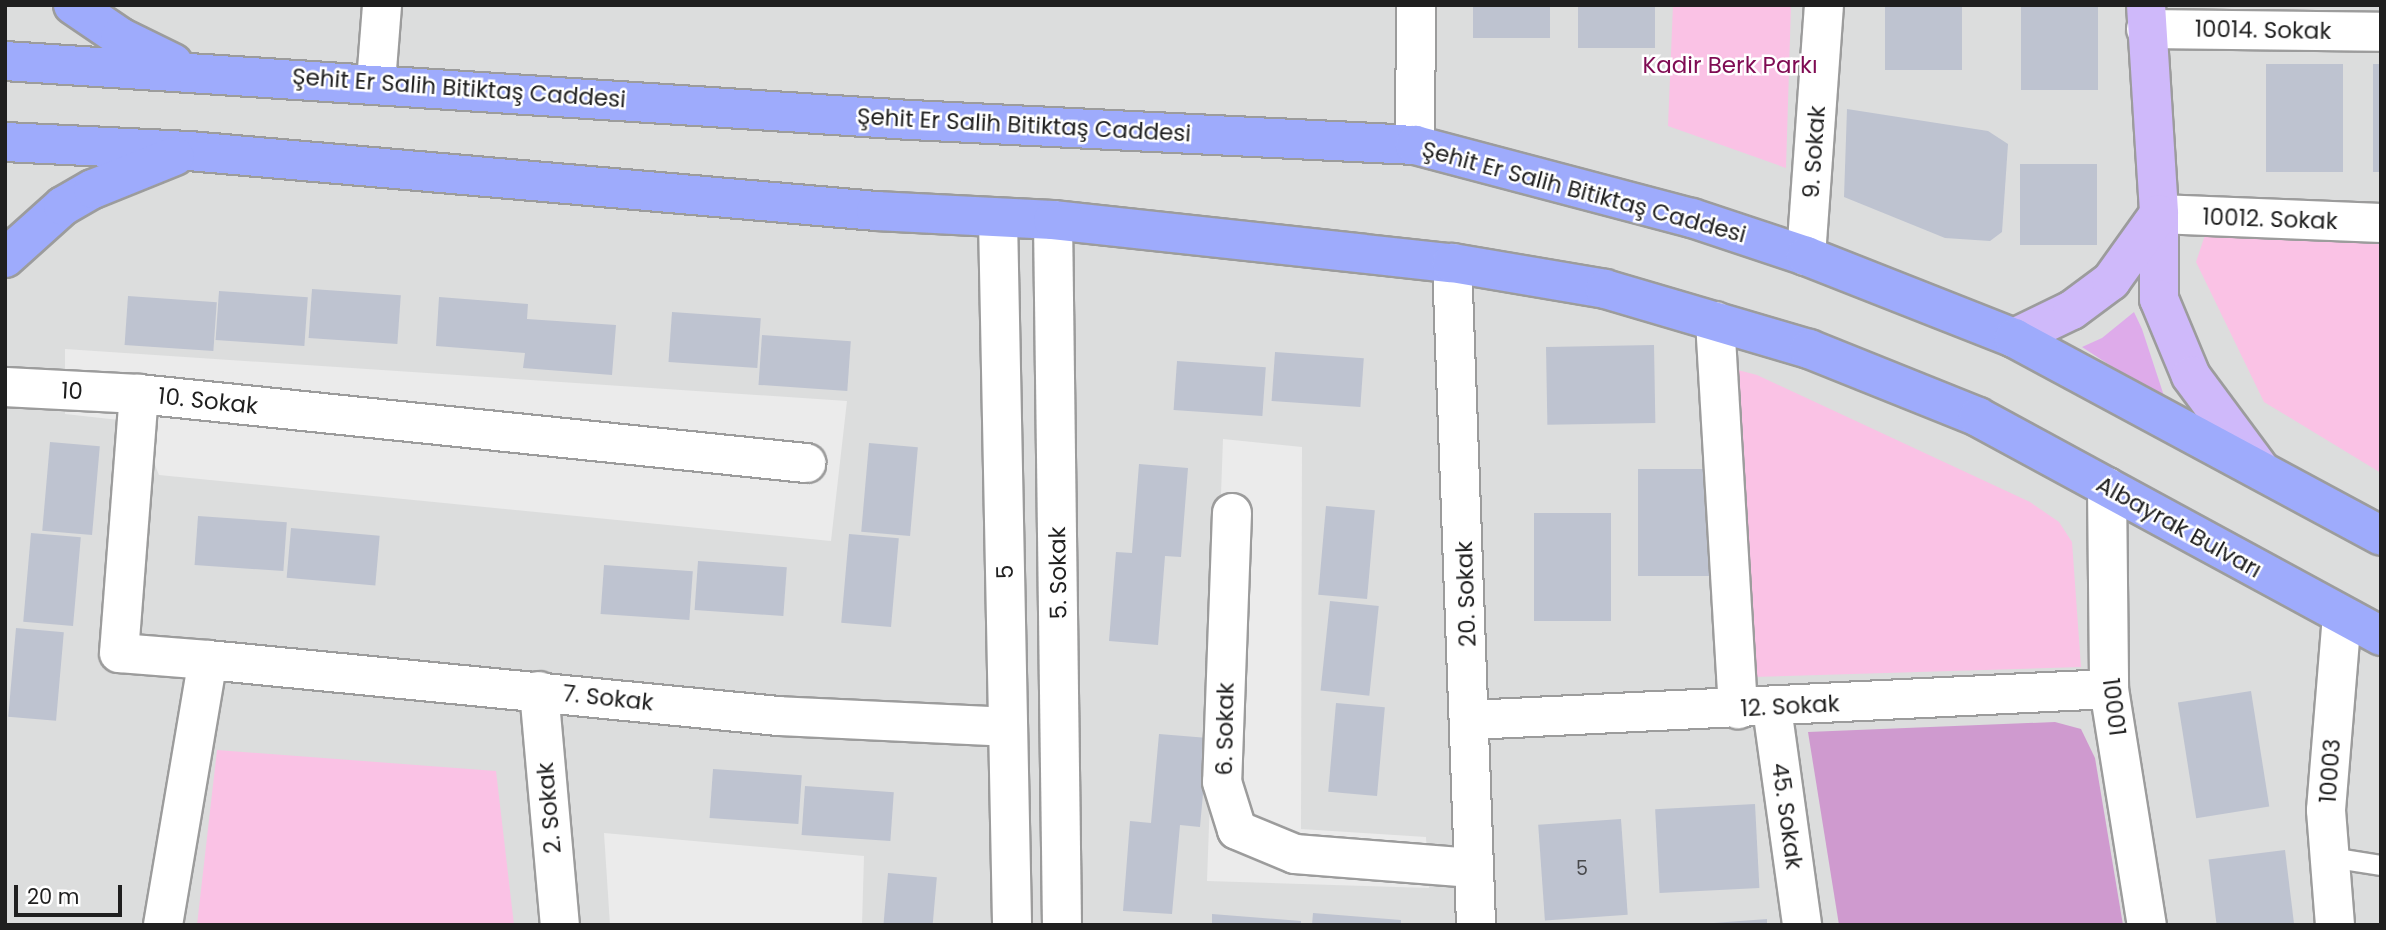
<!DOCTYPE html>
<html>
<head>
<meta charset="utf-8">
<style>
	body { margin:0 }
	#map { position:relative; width:2386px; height:930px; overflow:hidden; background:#e5e6f0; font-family:Poppins,sans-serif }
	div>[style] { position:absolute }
	.residential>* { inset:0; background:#dcdddd; transform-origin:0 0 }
	.grass>* { inset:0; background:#deabea }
	.forest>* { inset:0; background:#cf9acf }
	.park>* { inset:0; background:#fac2e5 }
	.parking>* { inset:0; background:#ebebeb }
	.building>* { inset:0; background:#bec3d0; transform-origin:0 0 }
	.roads { filter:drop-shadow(2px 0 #9c9c9c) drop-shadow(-2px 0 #9c9c9c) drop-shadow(0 2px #9c9c9c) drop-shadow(0 -2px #9c9c9c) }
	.lane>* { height:19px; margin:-9.5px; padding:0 9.5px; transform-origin:9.5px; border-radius:9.5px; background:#fff }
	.street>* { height:38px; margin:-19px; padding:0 19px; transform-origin:19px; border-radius:19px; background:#fff }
	.secondary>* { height:38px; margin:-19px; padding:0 19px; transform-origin:19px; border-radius:19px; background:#cfb9fa }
	.primary>* { height:38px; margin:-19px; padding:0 19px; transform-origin:19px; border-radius:19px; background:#9eabfc }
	span { translate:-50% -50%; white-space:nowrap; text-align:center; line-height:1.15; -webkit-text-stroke:5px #fff; paint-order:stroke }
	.number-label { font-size:19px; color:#47484b }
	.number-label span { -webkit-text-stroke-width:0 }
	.street-label { font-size:23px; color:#1f1f1f }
	.park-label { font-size:23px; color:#7f0b53 }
	.frame { position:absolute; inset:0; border:7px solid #1f1f1f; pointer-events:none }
	.scale { position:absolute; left:14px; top:885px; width:108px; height:32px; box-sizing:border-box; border:4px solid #1f1f1f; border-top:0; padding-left:9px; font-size:21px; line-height:24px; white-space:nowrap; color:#1f1f1f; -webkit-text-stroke:5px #fff; paint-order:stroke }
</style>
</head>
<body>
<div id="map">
	<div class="residential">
		<i style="left:5px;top:5px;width:2376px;height:920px"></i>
	</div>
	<div class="grass">
		<i style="clip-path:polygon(2134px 312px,2142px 329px,2166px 402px,2082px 347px,2102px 338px)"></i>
	</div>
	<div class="forest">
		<i style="clip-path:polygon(2055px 722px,2081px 729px,2095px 758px,2123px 925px,1839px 925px,1808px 732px)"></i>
	</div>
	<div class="park">
		<i style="clip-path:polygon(1673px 5px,1791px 5px,1786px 168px,1668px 126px)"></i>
		<i style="clip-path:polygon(2205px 235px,2381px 238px,2381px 473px,2264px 402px,2196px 262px)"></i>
		<i style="clip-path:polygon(1734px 369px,1757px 375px,2030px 502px,2059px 522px,2072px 542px,2081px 667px,1752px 677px)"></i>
		<i style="clip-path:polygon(217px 750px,496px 771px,514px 925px,197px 925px)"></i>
	</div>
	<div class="parking">
		<i style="clip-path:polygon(65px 349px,847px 401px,831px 541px,159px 475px,137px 422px,65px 414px)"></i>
		<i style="clip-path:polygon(1223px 439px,1302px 447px,1301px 829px,1426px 837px,1429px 888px,1207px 881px)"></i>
		<i style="clip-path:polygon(604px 833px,864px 856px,862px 925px,610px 925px)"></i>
	</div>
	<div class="building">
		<i style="left:1473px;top:5px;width:77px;height:33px"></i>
		<i style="left:1578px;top:5px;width:77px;height:43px"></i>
		<i style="left:1885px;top:5px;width:77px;height:65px"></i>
		<i style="left:2021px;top:5px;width:77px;height:85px"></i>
		<i style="left:2266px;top:64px;width:77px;height:108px"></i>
		<i style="left:2373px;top:64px;width:8px;height:108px"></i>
		<i style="clip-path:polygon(1847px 109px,1988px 131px,2008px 144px,2002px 232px,1990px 241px,1945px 238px,1844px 197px)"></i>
		<i style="left:2020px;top:164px;width:77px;height:81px"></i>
		<i style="left:312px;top:289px;width:89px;height:49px;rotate:4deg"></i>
		<i style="left:219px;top:291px;width:89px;height:49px;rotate:4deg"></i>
		<i style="left:128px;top:296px;width:89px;height:49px;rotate:4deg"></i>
		<i style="clip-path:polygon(439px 297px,528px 304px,527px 319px,616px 325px,612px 375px,523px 368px,525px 353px,436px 346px)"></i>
		<i style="left:672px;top:312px;width:89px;height:50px;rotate:4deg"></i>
		<i style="left:762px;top:335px;width:89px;height:50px;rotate:4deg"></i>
		<i style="left:1654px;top:345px;width:78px;height:108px;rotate:89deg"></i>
		<i style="left:1275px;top:352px;width:89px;height:49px;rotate:4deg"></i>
		<i style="left:1177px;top:361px;width:89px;height:49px;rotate:4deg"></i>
		<i style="left:50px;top:442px;width:50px;height:89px;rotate:5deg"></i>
		<i style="left:869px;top:443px;width:49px;height:89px;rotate:5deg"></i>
		<i style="clip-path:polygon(1139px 464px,1188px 468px,1181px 557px,1165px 556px,1158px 645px,1109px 641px,1116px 552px,1132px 553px)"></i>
		<i style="left:1638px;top:469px;width:76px;height:107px"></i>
		<i style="left:1326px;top:506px;width:49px;height:89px;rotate:5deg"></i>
		<i style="left:1534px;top:513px;width:77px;height:108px"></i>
		<i style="left:198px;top:516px;width:89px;height:49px;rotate:4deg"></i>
		<i style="left:291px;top:528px;width:89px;height:50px;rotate:5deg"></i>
		<i style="left:31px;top:533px;width:50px;height:89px;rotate:5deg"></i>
		<i style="left:849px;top:534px;width:50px;height:89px;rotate:5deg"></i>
		<i style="left:698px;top:561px;width:89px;height:49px;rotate:4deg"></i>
		<i style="left:604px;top:565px;width:89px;height:49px;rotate:4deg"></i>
		<i style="left:1330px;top:601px;width:49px;height:90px;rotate:6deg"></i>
		<i style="left:16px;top:628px;width:48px;height:89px;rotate:5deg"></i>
		<i style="left:2251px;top:691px;width:117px;height:74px;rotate:81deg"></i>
		<i style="left:1336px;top:703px;width:49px;height:89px;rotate:5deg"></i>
		<i style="clip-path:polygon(1159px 734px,1208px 738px,1200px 827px,1180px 825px,1172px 914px,1123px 911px,1130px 821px,1151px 823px)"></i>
		<i style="left:713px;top:769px;width:89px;height:49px;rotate:4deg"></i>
		<i style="left:805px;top:786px;width:89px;height:49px;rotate:4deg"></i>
		<i style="left:1755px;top:804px;width:84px;height:100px;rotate:87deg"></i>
		<i style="left:1621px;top:819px;width:96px;height:83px;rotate:86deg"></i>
		<i style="left:2285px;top:850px;width:76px;height:77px;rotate:83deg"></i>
		<i style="left:888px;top:873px;width:49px;height:52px;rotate:5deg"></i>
		<i style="clip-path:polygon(1313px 913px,1401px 920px,1401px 925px,1312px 925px)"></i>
		<i style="clip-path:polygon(1212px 914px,1301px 921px,1301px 925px,1212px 925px)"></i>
		<i style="clip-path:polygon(1767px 919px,1767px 925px,1714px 925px,1714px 923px)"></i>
	</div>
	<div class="roads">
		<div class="lane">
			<i style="left:2330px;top:857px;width:52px;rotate:8.9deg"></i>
		</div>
		<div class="street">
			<i style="left:2146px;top:29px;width:235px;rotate:0.7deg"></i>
			<i style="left:376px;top:82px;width:77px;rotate:-85.5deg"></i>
			<i style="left:1415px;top:145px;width:140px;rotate:-89.6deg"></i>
			<i style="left:2159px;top:214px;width:222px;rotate:2.3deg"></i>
			<i style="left:998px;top:219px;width:706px;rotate:88.86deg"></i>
			<i style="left:1053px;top:220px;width:705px;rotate:89.27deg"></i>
			<i style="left:1806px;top:256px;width:252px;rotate:-85.9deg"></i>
			<i style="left:1452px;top:263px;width:662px;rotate:87.92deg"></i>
			<i style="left:1715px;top:321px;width:389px;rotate:86.6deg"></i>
			<i style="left:5px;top:387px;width:134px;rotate:3deg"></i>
			<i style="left:2107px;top:487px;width:202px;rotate:89.4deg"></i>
			<i style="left:2109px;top:689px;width:239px;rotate:80.9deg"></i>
			<i style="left:1232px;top:513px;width:269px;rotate:92.1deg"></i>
			<i style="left:1222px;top:782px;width:50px;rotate:72.6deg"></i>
			<i style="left:1237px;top:830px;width:63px;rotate:22.5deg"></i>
			<i style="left:1295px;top:854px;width:178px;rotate:4.5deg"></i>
			<i style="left:208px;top:660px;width:573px;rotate:5.61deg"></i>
			<i style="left:778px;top:716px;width:230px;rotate:2.7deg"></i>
			<i style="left:539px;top:691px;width:235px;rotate:84.9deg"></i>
			<i style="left:1772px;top:708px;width:219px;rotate:82.1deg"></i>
			<i style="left:1471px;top:720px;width:639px;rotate:-2.78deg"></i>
			<i style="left:163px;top:925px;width:269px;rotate:-80.4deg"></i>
			<i style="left:208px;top:660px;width:89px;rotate:-175.5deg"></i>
			<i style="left:119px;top:653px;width:260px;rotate:-85.6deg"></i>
			<i style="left:139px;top:394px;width:671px;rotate:5.91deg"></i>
			<i style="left:2335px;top:925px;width:115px;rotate:-94.5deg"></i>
			<i style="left:2326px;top:810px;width:194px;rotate:-85.3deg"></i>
		</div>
		<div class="secondary">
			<i style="left:2146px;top:5px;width:209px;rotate:86.4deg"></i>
			<i style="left:2159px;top:214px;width:85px;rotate:90deg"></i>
			<i style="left:2159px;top:299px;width:83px;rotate:67.4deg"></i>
			<i style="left:2191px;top:376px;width:114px;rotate:53.5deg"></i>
			<i style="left:2014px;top:338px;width:64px;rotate:-25.8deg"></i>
			<i style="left:2072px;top:310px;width:49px;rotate:-36.6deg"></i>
			<i style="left:2111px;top:281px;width:82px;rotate:-54.4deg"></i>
		</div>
		<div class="primary">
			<i style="left:73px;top:5px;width:57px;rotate:34.2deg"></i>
			<i style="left:120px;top:37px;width:59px;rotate:26.1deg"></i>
			<i style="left:5px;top:61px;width:908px;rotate:3.73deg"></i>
			<i style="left:911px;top:120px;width:505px;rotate:2.84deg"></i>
			<i style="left:1415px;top:145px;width:286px;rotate:14.8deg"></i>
			<i style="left:1692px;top:218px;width:120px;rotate:18.4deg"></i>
			<i style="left:1806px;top:256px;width:224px;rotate:21.5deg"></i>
			<i style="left:2014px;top:338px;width:417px;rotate:28.3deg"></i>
			<i style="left:5px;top:142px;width:184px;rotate:2.8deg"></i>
			<i style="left:189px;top:151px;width:690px;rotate:4.99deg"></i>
			<i style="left:876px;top:211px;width:177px;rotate:2.9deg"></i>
			<i style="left:1053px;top:220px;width:401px;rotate:6.2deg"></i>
			<i style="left:1452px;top:263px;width:155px;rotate:9.6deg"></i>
			<i style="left:1605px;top:289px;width:213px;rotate:16.4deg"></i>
			<i style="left:1809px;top:349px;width:182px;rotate:21.9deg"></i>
			<i style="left:1978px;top:417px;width:459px;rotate:28.5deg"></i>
			<i style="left:5px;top:258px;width:78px;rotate:-41.9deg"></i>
			<i style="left:63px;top:206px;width:34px;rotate:-30deg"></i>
			<i style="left:93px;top:189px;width:88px;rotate:-21.9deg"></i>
		</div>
	</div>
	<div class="number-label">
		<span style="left:1582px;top:869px">5</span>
	</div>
	<div class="street-label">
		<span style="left:2263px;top:30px;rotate:1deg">10014. Sokak</span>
		<span style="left:459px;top:88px;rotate:4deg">Şehit Er Salih Bitiktaş Caddesi</span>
		<span style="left:1024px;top:125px;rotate:3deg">Şehit Er Salih Bitiktaş Caddesi</span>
		<span style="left:1814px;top:152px;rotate:-86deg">9. Sokak</span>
		<span style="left:1584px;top:192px;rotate:15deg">Şehit Er Salih Bitiktaş Caddesi</span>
		<span style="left:2270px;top:219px;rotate:2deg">10012. Sokak</span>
		<span style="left:72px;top:391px;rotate:3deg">10</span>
		<span style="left:208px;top:401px;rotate:6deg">10. Sokak</span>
		<span style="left:2179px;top:527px;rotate:29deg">Albayrak Bulvarı</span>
		<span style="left:1005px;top:572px;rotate:-91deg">5</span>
		<span style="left:1058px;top:573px;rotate:-91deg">5. Sokak</span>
		<span style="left:1466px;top:594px;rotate:-92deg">20. Sokak</span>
		<span style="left:608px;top:698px;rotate:6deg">7. Sokak</span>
		<span style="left:1790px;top:706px;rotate:-3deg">12. Sokak</span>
		<span style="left:2114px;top:707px;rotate:83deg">10001</span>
		<span style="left:1225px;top:729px;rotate:-89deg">6. Sokak</span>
		<span style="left:2330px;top:771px;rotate:-86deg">10003</span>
		<span style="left:549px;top:808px;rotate:-95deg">2. Sokak</span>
		<span style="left:1787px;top:816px;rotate:82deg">45. Sokak</span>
	</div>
	<div class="park-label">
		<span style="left:1730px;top:65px">Kadir Berk Parkı</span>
	</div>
	<div class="frame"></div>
	<div class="scale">20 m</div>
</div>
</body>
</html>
